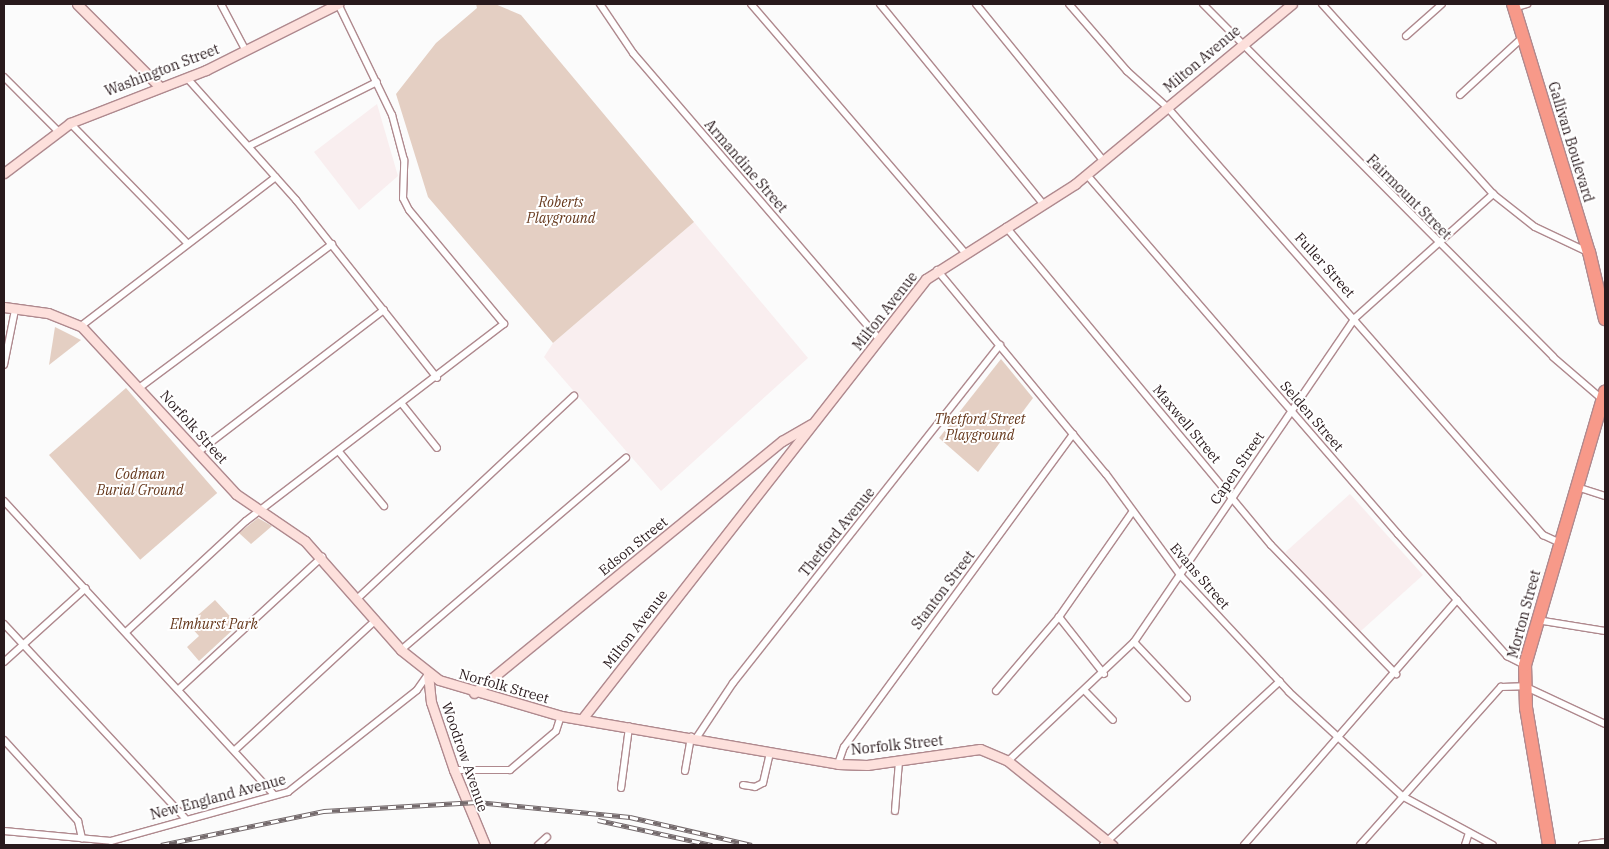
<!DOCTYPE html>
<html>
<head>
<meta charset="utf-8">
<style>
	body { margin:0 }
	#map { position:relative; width:1609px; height:849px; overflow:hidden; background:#fbfbfb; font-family:"IBM Plex Serif",serif }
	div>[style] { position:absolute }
	.built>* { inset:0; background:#f9eeef; transform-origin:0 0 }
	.green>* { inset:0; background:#e4cfc3; transform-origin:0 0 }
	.roads { filter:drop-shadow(1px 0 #af898e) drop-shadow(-1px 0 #af898e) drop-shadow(0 1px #af898e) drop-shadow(0 -1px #af898e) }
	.street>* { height:6px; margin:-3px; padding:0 3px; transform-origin:3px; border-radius:3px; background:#fff }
	.secondary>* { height:9px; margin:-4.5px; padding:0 4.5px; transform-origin:4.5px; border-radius:4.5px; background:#fde0dc }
	.highway>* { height:12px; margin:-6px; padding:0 6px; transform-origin:6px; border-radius:6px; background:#f79989 }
	.rail>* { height:4.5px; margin-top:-2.25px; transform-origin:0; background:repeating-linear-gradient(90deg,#fff 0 8px,#746a6c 0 16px); box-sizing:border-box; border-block:1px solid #746a6c }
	span { translate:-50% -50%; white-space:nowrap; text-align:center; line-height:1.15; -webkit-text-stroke:4px #fff; paint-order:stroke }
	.street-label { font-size:14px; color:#28191c }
	.park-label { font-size:14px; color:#66381c; font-style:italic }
	.frame { position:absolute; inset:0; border:5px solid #28191c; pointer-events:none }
</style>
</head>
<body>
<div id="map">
	<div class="built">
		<i style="clip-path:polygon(377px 104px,398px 176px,359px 210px,314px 152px)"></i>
		<i style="clip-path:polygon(694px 222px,808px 358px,661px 491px,544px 357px,553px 343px)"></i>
		<i style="left:1350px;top:494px;width:109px;height:87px;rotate:48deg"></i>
	</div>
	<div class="green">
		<i style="clip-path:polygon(476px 4px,495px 4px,521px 15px,694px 222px,553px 343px,428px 197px,396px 94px,436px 43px,477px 8px)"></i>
		<i style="clip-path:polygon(55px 327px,81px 340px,49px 365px)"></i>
		<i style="clip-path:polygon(1001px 359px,1033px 398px,978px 472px,939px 438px)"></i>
		<i style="left:126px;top:388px;width:139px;height:102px;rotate:49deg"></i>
		<i style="clip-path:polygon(258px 518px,272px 526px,251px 544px,239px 533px)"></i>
		<i style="clip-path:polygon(215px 600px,238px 625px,199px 661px,187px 647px,199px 636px,188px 624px)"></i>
	</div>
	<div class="roads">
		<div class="street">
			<i style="left:221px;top:4px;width:53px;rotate:62deg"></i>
			<i style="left:600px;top:4px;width:59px;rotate:56deg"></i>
			<i style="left:633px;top:53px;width:377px;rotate:49.3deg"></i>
			<i style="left:751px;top:4px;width:328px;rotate:49.3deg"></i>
			<i style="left:880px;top:4px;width:258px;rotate:50.8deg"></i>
			<i style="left:976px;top:4px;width:201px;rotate:50.9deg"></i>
			<i style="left:1069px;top:4px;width:89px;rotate:49.1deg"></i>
			<i style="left:1127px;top:71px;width:54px;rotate:42deg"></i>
			<i style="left:1167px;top:107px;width:570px;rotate:48.7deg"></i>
			<i style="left:1543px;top:535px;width:19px;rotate:25deg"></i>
			<i style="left:1203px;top:4px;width:497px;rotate:45.2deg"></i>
			<i style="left:1553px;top:357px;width:66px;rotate:40.7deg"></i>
			<i style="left:1322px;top:4px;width:256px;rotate:48deg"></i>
			<i style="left:1493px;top:194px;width:53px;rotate:38.2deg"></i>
			<i style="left:1535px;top:227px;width:59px;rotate:25.3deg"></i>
			<i style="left:1514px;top:8px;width:14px;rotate:-17deg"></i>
			<i style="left:1406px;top:36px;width:48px;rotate:-41.6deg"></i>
			<i style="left:4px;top:77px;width:75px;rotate:45deg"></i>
			<i style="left:187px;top:78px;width:164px;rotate:48.2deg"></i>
			<i style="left:296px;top:200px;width:227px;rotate:51.6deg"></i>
			<i style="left:1460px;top:95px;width:86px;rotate:-42.6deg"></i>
			<i style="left:70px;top:123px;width:168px;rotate:45.7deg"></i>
			<i style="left:249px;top:146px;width:143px;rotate:-26.6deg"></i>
			<i style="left:1087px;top:175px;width:475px;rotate:49.1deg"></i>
			<i style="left:1398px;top:534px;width:164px;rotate:48.2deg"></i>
			<i style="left:1507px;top:656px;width:20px;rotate:27deg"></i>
			<i style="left:1006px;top:227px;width:414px;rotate:50.2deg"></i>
			<i style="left:1271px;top:545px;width:180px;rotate:45.9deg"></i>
			<i style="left:937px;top:270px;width:265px;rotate:50.4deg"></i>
			<i style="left:1106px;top:474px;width:127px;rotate:53.7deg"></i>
			<i style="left:1181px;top:576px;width:158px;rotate:47deg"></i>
			<i style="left:1289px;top:692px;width:154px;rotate:42.6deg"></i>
			<i style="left:1402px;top:796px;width:103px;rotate:28.3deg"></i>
			<i style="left:81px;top:326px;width:245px;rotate:-37.4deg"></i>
			<i style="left:4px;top:365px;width:56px;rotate:-78.7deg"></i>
			<i style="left:139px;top:388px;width:241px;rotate:-36.7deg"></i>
			<i style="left:402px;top:404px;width:56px;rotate:51.5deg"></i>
			<i style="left:198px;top:452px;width:234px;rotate:-37.4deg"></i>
			<i style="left:340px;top:453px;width:69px;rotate:50.3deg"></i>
			<i style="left:1577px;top:487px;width:29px;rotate:18deg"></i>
			<i style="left:4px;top:501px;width:399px;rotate:47.4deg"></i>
			<i style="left:358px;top:598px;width:296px;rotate:-43.1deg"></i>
			<i style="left:1537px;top:620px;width:69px;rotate:9.2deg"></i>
			<i style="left:4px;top:624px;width:265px;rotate:47deg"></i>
			<i style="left:126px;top:632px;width:163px;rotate:-42.8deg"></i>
			<i style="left:246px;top:521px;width:325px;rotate:-37.4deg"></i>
			<i style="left:504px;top:324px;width:148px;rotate:-129.8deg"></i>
			<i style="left:409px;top:210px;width:13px;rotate:-117deg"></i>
			<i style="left:403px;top:198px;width:38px;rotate:-88deg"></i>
			<i style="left:404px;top:160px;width:47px;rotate:-104.9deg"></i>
			<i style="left:392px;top:115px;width:123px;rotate:-115.9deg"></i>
			<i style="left:1134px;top:642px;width:77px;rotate:46.6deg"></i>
			<i style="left:401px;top:650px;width:296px;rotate:-40.5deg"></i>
			<i style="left:4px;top:662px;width:110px;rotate:-42.1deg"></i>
			<i style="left:1104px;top:674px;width:73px;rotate:-128.3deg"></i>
			<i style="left:1059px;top:617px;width:129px;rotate:-55.1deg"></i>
			<i style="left:179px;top:689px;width:195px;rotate:-42.7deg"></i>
			<i style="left:996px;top:691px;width:97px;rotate:-49.6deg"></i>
			<i style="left:1085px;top:691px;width:40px;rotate:46deg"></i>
			<i style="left:697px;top:737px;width:65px;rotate:-56.3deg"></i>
			<i style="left:733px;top:683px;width:431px;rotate:-51.7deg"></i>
			<i style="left:4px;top:740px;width:110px;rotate:47.6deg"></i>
			<i style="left:78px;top:821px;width:18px;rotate:77deg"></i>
			<i style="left:235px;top:750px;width:192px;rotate:-42.7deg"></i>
			<i style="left:1008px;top:761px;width:173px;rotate:-43.4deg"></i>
			<i style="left:1134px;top:642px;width:392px;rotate:-55.7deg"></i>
			<i style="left:1355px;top:318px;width:186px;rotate:-41.9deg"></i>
			<i style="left:838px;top:764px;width:18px;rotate:-71deg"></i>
			<i style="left:844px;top:747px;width:388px;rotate:-53.8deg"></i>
			<i style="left:454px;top:770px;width:56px"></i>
			<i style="left:510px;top:770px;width:60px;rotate:-40.3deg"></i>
			<i style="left:556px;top:731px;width:16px;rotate:-72deg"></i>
			<i style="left:685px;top:771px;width:35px;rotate:-80deg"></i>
			<i style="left:743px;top:785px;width:12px;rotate:9deg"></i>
			<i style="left:755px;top:787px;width:9px;rotate:-27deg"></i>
			<i style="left:763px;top:783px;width:32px;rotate:-77deg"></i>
			<i style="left:621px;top:788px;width:62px;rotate:-82.5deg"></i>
			<i style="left:895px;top:811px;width:50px;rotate:-85.4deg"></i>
			<i style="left:4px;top:831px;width:107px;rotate:5.3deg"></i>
			<i style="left:111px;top:841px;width:184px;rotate:-15.5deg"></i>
			<i style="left:288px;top:792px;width:164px;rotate:-38.3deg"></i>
			<i style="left:417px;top:690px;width:19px;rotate:-55deg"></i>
			<i style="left:538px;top:845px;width:12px;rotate:-42deg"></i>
			<i style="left:1103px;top:845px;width:241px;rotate:-42.8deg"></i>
			<i style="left:1244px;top:845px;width:325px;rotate:-49deg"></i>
			<i style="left:1360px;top:845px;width:212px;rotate:-48.3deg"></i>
			<i style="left:1501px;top:687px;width:23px;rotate:-2deg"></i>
			<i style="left:1524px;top:686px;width:89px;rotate:25.1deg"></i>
			<i style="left:1465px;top:845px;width:13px;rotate:-72deg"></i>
			<i style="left:1582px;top:845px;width:23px;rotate:-7deg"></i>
		</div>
		<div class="secondary">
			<i style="left:77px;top:4px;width:117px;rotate:45deg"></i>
			<i style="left:4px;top:173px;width:83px;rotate:-37.1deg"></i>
			<i style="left:70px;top:123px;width:146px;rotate:-21.3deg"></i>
			<i style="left:206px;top:70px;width:148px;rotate:-26.6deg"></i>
			<i style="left:4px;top:307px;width:44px;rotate:7.8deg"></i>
			<i style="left:48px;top:313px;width:35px;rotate:22deg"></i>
			<i style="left:81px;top:326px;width:229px;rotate:47.3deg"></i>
			<i style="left:236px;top:494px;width:83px;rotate:34.3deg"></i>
			<i style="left:305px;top:541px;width:145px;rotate:48.6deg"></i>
			<i style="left:401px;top:650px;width:48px;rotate:38.3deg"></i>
			<i style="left:439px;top:680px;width:127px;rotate:16.4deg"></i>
			<i style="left:561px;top:716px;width:281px;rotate:9.8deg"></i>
			<i style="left:838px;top:764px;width:29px;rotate:2deg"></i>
			<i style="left:867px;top:765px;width:114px;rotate:-8.1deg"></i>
			<i style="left:980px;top:749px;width:30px;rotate:23deg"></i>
			<i style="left:1008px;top:761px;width:134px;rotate:38.9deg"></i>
			<i style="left:428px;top:674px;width:28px;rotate:84deg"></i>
			<i style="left:431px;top:702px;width:72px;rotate:71.3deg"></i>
			<i style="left:454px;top:770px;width:81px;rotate:67.5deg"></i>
			<i style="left:474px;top:693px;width:398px;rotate:-39.3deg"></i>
			<i style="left:782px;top:441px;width:34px;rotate:-30deg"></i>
			<i style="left:582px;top:719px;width:559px;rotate:-51.98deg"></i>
			<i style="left:926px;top:279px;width:177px;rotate:-32.5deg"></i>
			<i style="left:1075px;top:184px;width:282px;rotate:-39.7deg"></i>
		</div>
		<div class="highway">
			<i style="left:1513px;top:4px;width:259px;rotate:73deg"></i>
			<i style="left:1589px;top:252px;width:69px;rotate:76.6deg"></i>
			<i style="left:1549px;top:845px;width:139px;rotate:-99.5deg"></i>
			<i style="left:1526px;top:708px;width:43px;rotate:-91.3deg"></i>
			<i style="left:1525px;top:665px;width:285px;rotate:-73.7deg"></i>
		</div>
	</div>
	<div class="rail">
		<i style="left:598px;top:820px;width:117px;rotate:12.4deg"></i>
		<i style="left:161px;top:845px;width:167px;rotate:-11.8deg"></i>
		<i style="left:324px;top:811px;width:153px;rotate:-3.4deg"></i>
		<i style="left:477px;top:802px;width:154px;rotate:5.6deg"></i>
		<i style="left:630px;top:817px;width:125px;rotate:12.9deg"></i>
	</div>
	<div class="street-label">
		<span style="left:1202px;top:59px;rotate:-40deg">Milton Avenue</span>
		<span style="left:162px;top:70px;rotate:-21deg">Washington Street</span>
		<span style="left:1571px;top:142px;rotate:73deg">Gallivan Boulevard</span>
		<span style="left:746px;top:166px;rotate:49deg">Armandine Street</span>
		<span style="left:1409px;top:197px;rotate:45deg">Fairmount Street</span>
		<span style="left:1325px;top:265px;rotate:48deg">Fuller Street</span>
		<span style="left:885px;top:311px;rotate:-52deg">Milton Avenue</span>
		<span style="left:1312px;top:416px;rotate:49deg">Selden Street</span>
		<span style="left:1187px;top:424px;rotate:50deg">Maxwell Street</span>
		<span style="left:194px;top:427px;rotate:48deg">Norfolk Street</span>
		<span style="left:1237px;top:468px;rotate:-56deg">Capen Street</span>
		<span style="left:837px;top:532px;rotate:-51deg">Thetford Avenue</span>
		<span style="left:633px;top:546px;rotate:-39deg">Edson Street</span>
		<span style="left:1200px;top:576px;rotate:49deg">Evans Street</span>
		<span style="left:943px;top:590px;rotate:-53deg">Stanton Street</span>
		<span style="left:1524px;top:614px;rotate:-75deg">Morton Street</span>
		<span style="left:635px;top:629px;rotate:-52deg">Milton Avenue</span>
		<span style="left:504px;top:686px;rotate:16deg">Norfolk Street</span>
		<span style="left:897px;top:745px;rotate:-6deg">Norfolk Street</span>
		<span style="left:465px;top:757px;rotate:71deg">Woodrow Avenue</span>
		<span style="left:218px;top:797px;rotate:-15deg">New England Avenue</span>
	</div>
	<div class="park-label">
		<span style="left:561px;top:210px">Roberts<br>Playground</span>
		<span style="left:980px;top:427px">Thetford Street<br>Playground</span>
		<span style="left:140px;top:482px">Codman<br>Burial Ground</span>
		<span style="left:214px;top:624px">Elmhurst Park</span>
	</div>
	<div class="frame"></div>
</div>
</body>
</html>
